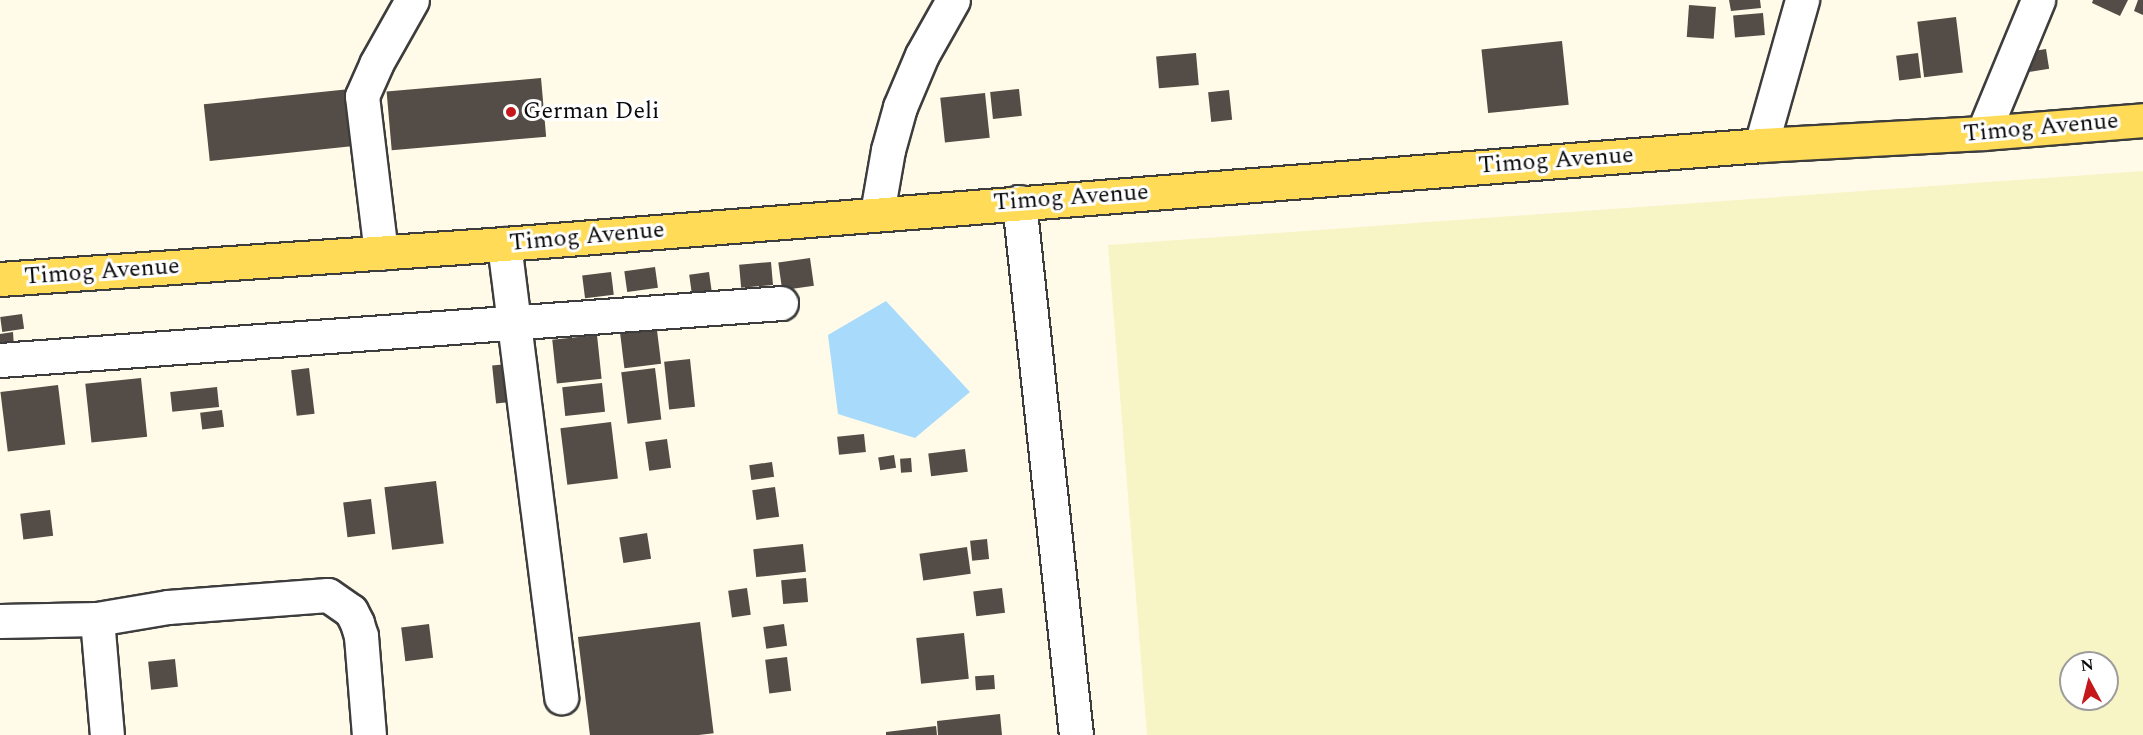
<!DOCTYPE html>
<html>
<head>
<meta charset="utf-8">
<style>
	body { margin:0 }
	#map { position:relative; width:2143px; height:735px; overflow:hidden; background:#fffbe8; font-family:Spectral,serif }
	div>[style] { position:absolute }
	.farmland>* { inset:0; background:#f7f4c6 }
	.water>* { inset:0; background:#a7dafb }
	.building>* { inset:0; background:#544c46; transform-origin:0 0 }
	.roads { filter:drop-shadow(2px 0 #3d3d3d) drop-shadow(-2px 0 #3d3d3d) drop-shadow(0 2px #3d3d3d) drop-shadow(0 -2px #3d3d3d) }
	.minor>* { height:33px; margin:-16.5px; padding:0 16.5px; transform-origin:16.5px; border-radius:16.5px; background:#fff }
	.major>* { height:33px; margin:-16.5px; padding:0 16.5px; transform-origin:16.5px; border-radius:16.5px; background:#ffdb58 }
	.dots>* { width:16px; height:16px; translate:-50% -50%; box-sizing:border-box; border:3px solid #fff; border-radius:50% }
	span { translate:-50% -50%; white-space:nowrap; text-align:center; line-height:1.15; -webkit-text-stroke:6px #fff; paint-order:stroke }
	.poi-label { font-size:24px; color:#0a0a0a }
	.left { translate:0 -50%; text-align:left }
	.street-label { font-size:24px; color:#0a0a0a }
	.north { position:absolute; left:2059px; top:651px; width:60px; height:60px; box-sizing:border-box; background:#fff; border:2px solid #9d9d9d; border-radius:50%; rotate:353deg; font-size:16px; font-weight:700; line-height:24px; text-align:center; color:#0a0a0a }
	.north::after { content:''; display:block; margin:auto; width:21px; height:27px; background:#c5181b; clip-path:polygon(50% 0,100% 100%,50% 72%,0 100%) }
</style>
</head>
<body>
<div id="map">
	<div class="farmland">
		<i style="clip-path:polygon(evenodd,2143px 171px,2143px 735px,1147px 735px,1108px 245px,2143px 171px,2071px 663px,2107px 663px,2107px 699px,2071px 699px,2071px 663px)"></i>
	</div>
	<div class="water">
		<i style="clip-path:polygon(886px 301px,970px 392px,915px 438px,838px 414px,828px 335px)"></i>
	</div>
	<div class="building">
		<i style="clip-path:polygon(1729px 0,1760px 0,1761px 8px,1731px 11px)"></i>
		<i style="clip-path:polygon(2093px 0,2128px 0,2120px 16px,2092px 3px)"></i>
		<i style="clip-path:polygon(2138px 0,2143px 0,2143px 15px,2134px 11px)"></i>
		<i style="left:1689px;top:5px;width:27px;height:32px;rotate:4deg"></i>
		<i style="left:1763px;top:13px;width:22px;height:30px;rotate:85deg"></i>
		<i style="left:1956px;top:17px;width:56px;height:39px;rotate:83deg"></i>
		<i style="left:1562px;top:41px;width:64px;height:81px;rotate:84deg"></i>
		<i style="left:2046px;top:49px;width:20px;height:23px;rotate:81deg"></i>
		<i style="left:1196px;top:53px;width:32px;height:40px;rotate:85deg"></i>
		<i style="left:1918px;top:53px;width:25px;height:22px;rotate:83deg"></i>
		<i style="left:541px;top:78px;width:59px;height:155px;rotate:85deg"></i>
		<i style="left:350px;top:89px;width:57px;height:147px;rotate:84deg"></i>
		<i style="left:1019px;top:89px;width:27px;height:29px;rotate:84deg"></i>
		<i style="left:1229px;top:90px;width:30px;height:21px;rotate:84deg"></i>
		<i style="left:985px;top:93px;width:45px;height:45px;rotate:84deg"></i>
		<i style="left:810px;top:258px;width:28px;height:32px;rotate:82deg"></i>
		<i style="left:771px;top:262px;width:23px;height:32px;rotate:85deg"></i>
		<i style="left:655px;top:267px;width:21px;height:31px;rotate:82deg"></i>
		<i style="left:611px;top:272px;width:23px;height:29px;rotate:83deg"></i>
		<i style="left:709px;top:272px;width:22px;height:20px;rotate:82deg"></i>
		<i style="left:22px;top:314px;width:15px;height:22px;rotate:82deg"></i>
		<i style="left:656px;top:322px;width:42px;height:37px;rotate:83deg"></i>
		<i style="clip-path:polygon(13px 332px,14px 347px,0 348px,0 334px)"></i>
		<i style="left:597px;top:335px;width:44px;height:45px;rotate:84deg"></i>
		<i style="left:690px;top:359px;width:48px;height:26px;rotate:84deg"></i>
		<i style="left:517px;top:363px;width:38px;height:25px;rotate:84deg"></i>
		<i style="left:309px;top:368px;width:46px;height:18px;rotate:83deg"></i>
		<i style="left:655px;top:368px;width:52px;height:34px;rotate:83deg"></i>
		<i style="left:141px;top:378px;width:59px;height:56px;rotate:84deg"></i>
		<i style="left:602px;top:383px;width:29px;height:40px;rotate:84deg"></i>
		<i style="left:58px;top:385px;width:60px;height:58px;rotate:83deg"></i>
		<i style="left:217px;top:387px;width:20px;height:47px;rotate:84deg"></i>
		<i style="left:222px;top:410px;width:17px;height:22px;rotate:83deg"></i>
		<i style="left:611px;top:422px;width:57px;height:51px;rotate:83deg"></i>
		<i style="left:864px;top:434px;width:18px;height:27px;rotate:84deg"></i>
		<i style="left:667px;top:439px;width:29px;height:22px;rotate:82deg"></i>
		<i style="left:965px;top:449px;width:23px;height:37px;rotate:83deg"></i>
		<i style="left:894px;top:455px;width:13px;height:16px;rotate:81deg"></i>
		<i style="left:911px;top:458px;width:14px;height:11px;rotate:86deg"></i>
		<i style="left:772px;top:462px;width:15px;height:23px;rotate:82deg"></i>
		<i style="left:436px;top:481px;width:63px;height:52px;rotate:83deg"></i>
		<i style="left:775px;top:487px;width:30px;height:23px;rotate:82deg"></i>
		<i style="left:371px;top:499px;width:35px;height:28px;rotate:83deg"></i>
		<i style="left:50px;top:510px;width:26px;height:30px;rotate:83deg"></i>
		<i style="left:647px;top:533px;width:26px;height:28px;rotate:81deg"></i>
		<i style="left:987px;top:539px;width:20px;height:17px;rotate:84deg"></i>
		<i style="left:803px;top:544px;width:28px;height:50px;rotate:84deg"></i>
		<i style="left:967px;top:547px;width:27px;height:48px;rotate:82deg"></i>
		<i style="left:806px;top:578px;width:24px;height:25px;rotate:85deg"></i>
		<i style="left:747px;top:588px;width:27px;height:19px;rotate:82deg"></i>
		<i style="left:1002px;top:588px;width:25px;height:29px;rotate:83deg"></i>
		<i style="left:700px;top:622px;width:112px;height:123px;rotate:83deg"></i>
		<i style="left:429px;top:624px;width:34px;height:28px;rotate:83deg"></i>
		<i style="left:784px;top:624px;width:22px;height:21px;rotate:82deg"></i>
		<i style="left:964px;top:633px;width:46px;height:48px;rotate:84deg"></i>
		<i style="left:787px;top:657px;width:34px;height:22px;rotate:83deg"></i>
		<i style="left:175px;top:659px;width:28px;height:27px;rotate:84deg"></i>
		<i style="left:994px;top:675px;width:14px;height:19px;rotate:86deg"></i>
		<i style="clip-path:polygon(1000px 714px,1002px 735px,938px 735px,937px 721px)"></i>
		<i style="clip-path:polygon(936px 726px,937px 735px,886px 735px,886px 732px)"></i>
	</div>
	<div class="roads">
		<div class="minor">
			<i style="left:1983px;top:133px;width:144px;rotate:-67.5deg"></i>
			<i style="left:1761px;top:145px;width:151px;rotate:-74.2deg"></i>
			<i style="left:1019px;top:202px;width:536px;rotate:83.9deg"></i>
			<i style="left:877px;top:213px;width:64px;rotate:-80.1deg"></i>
			<i style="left:888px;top:150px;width:45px;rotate:-74.4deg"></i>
			<i style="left:900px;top:107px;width:56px;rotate:-67.1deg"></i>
			<i style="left:922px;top:55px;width:63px;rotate:-60.6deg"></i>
			<i style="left:504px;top:244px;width:457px;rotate:82.8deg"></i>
			<i style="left:381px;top:253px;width:158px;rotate:-96.9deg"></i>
			<i style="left:362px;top:96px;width:35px;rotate:-66deg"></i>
			<i style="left:376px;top:64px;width:73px;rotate:-60.6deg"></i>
			<i style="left:0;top:360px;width:783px;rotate:-4.17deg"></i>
			<i style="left:97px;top:619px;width:116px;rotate:85.1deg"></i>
			<i style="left:0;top:621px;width:97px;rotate:-1.2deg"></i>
			<i style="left:97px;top:619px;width:72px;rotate:-9.6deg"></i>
			<i style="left:168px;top:607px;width:160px;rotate:-4.3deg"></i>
			<i style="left:328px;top:595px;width:28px;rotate:35deg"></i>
			<i style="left:351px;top:611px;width:13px;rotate:63deg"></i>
			<i style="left:357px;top:623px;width:14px;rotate:73deg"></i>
			<i style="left:361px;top:636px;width:99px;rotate:85.4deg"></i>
		</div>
		<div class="major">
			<i style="left:0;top:279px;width:505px;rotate:-3.97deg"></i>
			<i style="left:504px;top:244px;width:1261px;rotate:-4.5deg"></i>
			<i style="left:1761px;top:145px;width:222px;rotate:-3.1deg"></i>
			<i style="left:1983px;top:133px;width:161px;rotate:-4.6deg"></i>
		</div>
	</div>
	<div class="dots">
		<i style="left:511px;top:112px;background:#c5181b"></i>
	</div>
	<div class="poi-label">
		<span class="left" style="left:523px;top:112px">German Deli</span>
	</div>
	<div class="street-label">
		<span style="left:2041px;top:128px;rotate:-5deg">Timog Avenue</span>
		<span style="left:1556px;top:161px;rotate:-4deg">Timog Avenue</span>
		<span style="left:1071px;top:198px;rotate:-4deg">Timog Avenue</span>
		<span style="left:587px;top:237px;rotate:-5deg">Timog Avenue</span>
		<span style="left:102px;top:272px;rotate:-4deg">Timog Avenue</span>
	</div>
	<div class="north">N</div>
</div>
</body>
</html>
